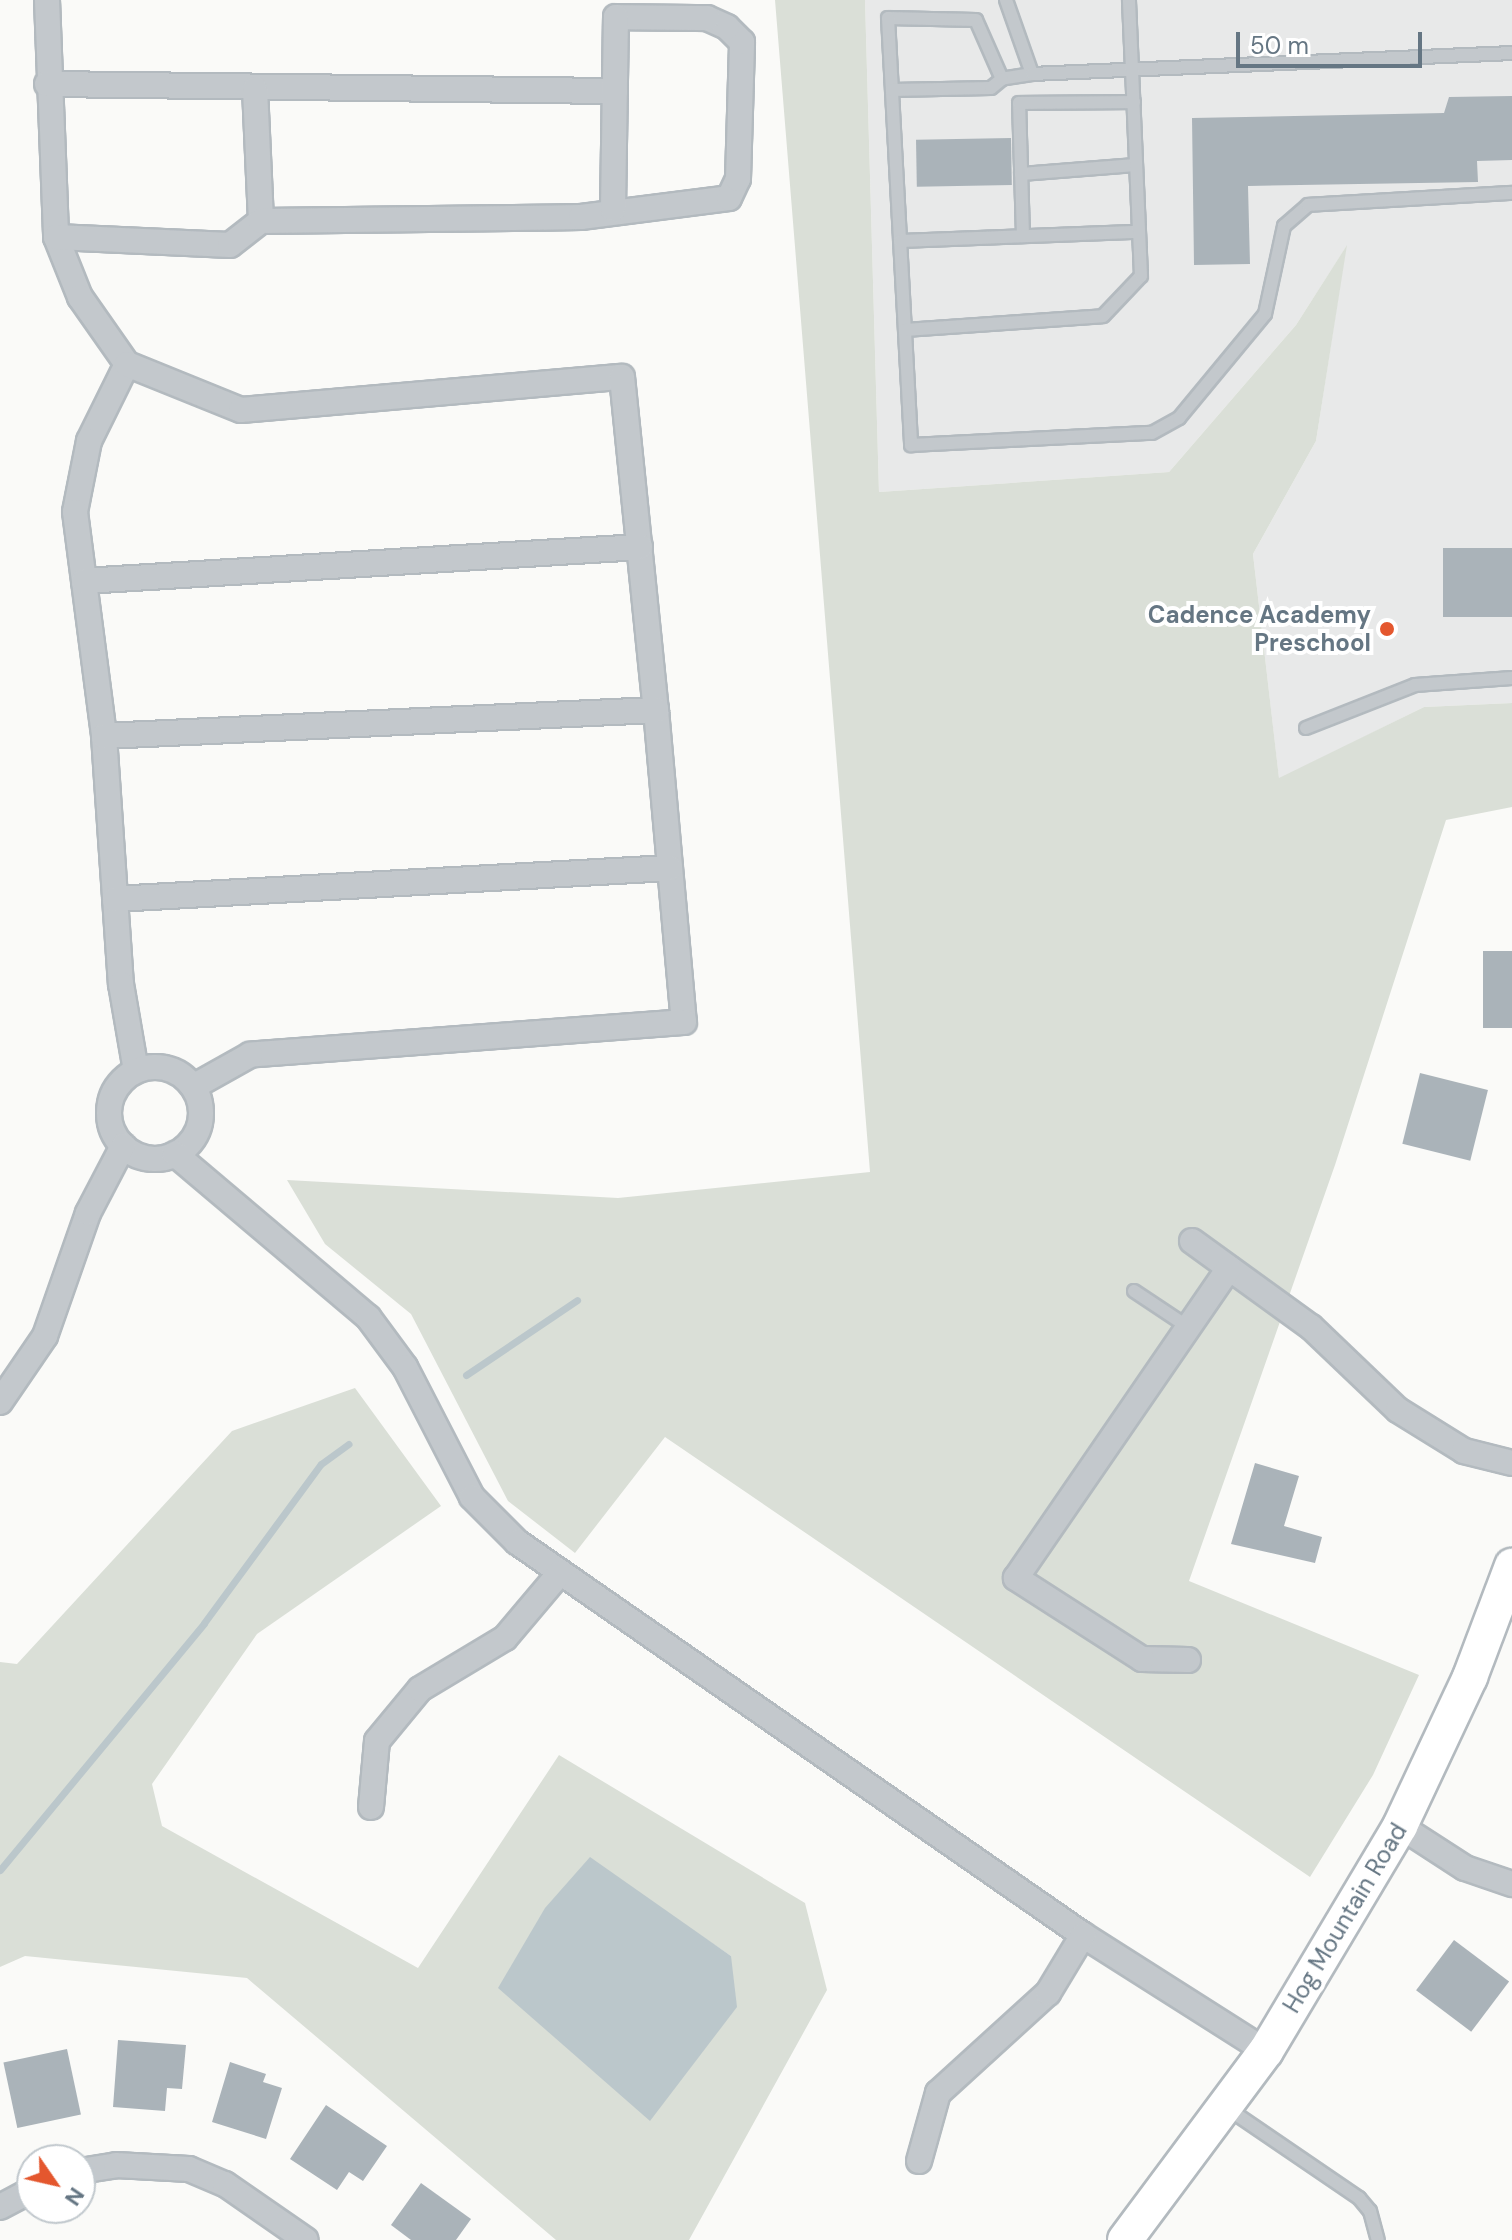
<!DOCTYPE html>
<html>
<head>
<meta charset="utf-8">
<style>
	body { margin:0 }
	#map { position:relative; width:1512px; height:2240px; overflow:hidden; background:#fafaf8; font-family:"DM Sans",sans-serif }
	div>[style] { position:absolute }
	.built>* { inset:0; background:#e8e9e9 }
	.green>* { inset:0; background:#dadfd7 }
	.water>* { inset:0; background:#bbc7cb }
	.stream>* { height:7px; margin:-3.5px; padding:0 3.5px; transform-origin:3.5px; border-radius:3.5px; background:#bbc7cb }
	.building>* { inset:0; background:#aab3b9; transform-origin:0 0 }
	.roads { filter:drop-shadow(2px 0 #b3babf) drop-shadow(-2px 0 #b3babf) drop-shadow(0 2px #b3babf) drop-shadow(0 -2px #b3babf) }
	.lane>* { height:12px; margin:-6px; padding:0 6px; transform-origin:6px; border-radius:6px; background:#c3c8cc }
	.street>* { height:24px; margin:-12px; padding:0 12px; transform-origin:12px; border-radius:12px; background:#c3c8cc }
	.street>.ring { margin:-12px; padding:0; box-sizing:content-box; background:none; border:24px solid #c3c8cc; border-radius:50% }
	.secondary>* { height:34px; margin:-17px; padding:0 17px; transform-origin:17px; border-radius:17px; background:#fff }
	.dots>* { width:22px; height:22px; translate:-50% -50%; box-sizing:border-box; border:4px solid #fff; border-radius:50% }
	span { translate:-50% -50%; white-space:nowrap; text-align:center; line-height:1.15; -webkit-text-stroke:8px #fff; paint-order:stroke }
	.poi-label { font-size:24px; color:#657683; font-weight:700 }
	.right { translate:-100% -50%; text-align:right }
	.street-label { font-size:24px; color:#657683 }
	.north { position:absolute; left:16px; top:2144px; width:80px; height:80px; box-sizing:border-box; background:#fff; border:2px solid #c1c8cd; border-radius:50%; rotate:124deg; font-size:22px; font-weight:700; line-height:32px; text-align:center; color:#657683 }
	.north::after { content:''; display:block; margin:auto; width:28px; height:36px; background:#e4572e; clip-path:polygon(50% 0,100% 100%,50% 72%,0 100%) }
	.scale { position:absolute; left:1236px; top:32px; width:186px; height:36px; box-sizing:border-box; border:4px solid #657683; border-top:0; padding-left:10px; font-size:24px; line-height:28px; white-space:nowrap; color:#657683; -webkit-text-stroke:6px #fff; paint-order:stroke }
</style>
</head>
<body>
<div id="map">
	<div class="built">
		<i style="clip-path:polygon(865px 0,1512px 0,1512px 703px,1424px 707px,1279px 779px,1253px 554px,1316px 441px,1346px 247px,1296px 325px,1169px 472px,879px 492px)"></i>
	</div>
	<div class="green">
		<i style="clip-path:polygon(775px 0,865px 0,879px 492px,1169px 472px,1296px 325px,1347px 245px,1316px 441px,1253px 554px,1279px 778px,1424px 707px,1512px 703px,1512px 807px,1446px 820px,1335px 1165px,1189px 1581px,1419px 1675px,1373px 1775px,1310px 1877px,665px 1437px,575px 1553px,508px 1501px,411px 1314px,325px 1244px,287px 1180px,618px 1198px,870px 1172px)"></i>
		<i style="clip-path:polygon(evenodd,355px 1388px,441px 1506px,257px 1634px,152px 1784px,162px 1826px,418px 1968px,559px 1755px,805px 1903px,827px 1990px,689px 2240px,556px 2240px,247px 1978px,25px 1956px,0 1967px,0 1662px,17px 1664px,232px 1431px,355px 1388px,669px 1914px,731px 1956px,650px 2120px,669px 1914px)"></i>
	</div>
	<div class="water">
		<i style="clip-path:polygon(590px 1857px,731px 1956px,737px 2007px,650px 2121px,498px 1988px,545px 1908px)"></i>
	</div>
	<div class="stream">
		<i style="left:466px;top:1375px;width:134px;rotate:-34deg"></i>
		<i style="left:0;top:1870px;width:320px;rotate:-50.4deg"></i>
		<i style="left:204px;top:1623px;width:197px;rotate:-53.7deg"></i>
		<i style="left:321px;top:1464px;width:34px;rotate:-36deg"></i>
	</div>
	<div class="building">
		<i style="clip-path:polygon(1512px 96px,1512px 160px,1477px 161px,1478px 182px,1248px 186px,1250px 264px,1194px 265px,1192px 118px,1444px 113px,1449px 97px)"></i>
		<i style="left:1011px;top:138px;width:47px;height:95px;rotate:89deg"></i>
		<i style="left:1512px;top:548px;width:69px;height:69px;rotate:90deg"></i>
		<i style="left:1483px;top:951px;width:29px;height:77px"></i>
		<i style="left:1420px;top:1073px;width:70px;height:73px;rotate:14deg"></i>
		<i style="clip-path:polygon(1255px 1463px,1299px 1476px,1284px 1526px,1322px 1537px,1315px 1563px,1231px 1544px)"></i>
		<i style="left:1454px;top:1940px;width:69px;height:63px;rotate:37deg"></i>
		<i style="clip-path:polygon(118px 2040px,186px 2045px,182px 2089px,167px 2088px,165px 2111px,113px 2107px)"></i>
		<i style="left:67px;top:2049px;width:67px;height:65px;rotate:78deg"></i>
		<i style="clip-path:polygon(230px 2062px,266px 2074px,263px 2082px,282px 2088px,266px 2139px,212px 2122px)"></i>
		<i style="clip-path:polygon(326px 2105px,387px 2146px,363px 2181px,349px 2172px,337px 2190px,290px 2159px)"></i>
		<i style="clip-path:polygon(421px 2183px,471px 2219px,456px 2240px,411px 2240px,391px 2225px)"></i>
	</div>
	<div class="roads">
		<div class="lane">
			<i style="left:1006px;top:0;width:78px;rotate:70.6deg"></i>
			<i style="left:1032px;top:74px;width:30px;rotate:171deg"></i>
			<i style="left:1002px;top:79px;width:64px;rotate:-113.8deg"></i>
			<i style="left:976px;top:20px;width:88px;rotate:-178.7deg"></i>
			<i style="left:888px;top:18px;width:428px;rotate:86.9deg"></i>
			<i style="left:911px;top:445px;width:241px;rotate:-2.9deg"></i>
			<i style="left:1152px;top:433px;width:31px;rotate:-29deg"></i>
			<i style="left:1179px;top:418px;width:135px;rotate:-50.4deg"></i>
			<i style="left:1265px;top:314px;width:90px;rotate:-77.8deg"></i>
			<i style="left:1284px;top:226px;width:32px;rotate:-41deg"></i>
			<i style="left:1308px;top:205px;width:204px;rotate:-3.4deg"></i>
			<i style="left:1032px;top:74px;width:480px;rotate:-2.5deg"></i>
			<i style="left:892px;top:90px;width:99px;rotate:-1.2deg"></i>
			<i style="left:991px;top:88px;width:14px;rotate:-39deg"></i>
			<i style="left:1021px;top:174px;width:115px;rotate:-4.5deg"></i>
			<i style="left:1023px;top:236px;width:133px;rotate:-91.7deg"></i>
			<i style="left:1019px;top:103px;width:115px;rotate:-0.5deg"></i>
			<i style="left:900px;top:241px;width:239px;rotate:-2.2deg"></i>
			<i style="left:905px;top:330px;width:198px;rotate:-4deg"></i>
			<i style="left:1103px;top:316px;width:55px;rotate:-46.5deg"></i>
			<i style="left:1141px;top:276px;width:276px;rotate:-92.5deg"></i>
			<i style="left:1306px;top:728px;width:117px;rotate:-21.5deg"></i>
			<i style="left:1415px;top:685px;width:97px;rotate:-4.1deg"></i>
			<i style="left:1134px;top:1291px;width:65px;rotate:33.7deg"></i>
			<i style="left:1227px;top:2108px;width:160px;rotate:34.3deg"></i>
			<i style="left:1359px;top:2198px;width:17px;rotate:50deg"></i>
			<i style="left:1370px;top:2211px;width:30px;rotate:75deg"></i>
		</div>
		<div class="street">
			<i style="left:47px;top:0;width:237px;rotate:87.8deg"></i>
			<i style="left:56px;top:237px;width:65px;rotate:68.2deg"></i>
			<i style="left:80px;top:297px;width:82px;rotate:55deg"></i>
			<i style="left:127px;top:364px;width:86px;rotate:116.3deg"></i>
			<i style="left:89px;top:441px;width:72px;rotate:101.2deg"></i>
			<i style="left:75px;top:512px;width:226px;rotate:82.6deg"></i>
			<i style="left:104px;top:736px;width:249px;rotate:86.1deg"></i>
			<i style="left:121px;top:984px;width:88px;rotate:80.2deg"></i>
			<i style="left:47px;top:84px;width:568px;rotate:0.71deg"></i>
			<i style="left:255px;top:89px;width:132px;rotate:87.4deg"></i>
			<i style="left:56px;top:237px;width:174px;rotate:2.6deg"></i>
			<i style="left:230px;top:245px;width:39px;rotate:-38deg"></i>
			<i style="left:261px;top:221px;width:320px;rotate:-0.7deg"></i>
			<i style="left:581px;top:217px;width:149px;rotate:-7.3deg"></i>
			<i style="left:729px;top:198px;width:21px;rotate:-65deg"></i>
			<i style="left:738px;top:179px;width:137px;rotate:-88.3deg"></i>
			<i style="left:742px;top:42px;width:21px;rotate:-135deg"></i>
			<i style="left:727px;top:27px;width:22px;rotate:-156deg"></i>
			<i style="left:707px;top:18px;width:91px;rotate:-179.4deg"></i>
			<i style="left:616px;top:17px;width:192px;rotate:90.9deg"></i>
			<i style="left:127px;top:364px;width:123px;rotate:22deg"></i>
			<i style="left:241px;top:410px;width:382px;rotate:-5deg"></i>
			<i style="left:622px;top:377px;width:335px;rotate:84.2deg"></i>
			<i style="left:656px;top:710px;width:313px;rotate:84.9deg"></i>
			<i style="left:684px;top:1022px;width:435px;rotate:175.7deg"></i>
			<i style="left:250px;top:1055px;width:65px;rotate:150.7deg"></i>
			<i style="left:84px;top:581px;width:557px;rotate:-3.5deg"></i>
			<i style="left:104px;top:736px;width:553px;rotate:-2.7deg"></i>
			<i style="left:115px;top:899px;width:556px;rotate:-3.2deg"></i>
			<i class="ring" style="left:109px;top:1067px;width:68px;height:68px"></i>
			<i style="left:175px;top:1154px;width:253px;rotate:40.2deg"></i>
			<i style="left:368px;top:1317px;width:62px;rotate:53.5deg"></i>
			<i style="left:405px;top:1367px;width:146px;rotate:62.7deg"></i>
			<i style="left:472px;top:1497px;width:64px;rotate:45deg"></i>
			<i style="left:517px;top:1542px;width:689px;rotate:34.77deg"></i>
			<i style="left:1083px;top:1935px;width:217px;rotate:32.4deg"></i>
			<i style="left:1192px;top:1241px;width:147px;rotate:35.9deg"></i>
			<i style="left:1311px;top:1327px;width:120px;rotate:43.7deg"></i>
			<i style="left:1398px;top:1410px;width:78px;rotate:31.8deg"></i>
			<i style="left:1464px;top:1451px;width:49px;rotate:14deg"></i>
			<i style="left:0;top:1402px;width:80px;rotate:-55.7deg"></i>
			<i style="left:45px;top:1336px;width:130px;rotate:-70.7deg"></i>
			<i style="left:88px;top:1213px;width:76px;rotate:-62.4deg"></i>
			<i style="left:1188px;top:1660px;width:46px;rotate:-178.8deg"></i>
			<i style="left:1142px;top:1659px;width:150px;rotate:-147.3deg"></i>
			<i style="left:1016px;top:1578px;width:376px;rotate:-55.5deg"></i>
			<i style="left:371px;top:1807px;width:66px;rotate:-84.8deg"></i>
			<i style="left:377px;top:1741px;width:67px;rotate:-50.4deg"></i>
			<i style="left:420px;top:1689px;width:99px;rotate:-31deg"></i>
			<i style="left:505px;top:1638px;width:85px;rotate:-49.8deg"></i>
			<i style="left:1400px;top:1826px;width:77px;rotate:32.9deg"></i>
			<i style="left:1465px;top:1868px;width:50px;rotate:18.8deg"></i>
			<i style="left:919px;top:2161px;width:71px;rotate:-74.4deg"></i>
			<i style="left:938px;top:2093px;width:149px;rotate:-42.3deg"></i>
			<i style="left:1048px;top:1993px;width:68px;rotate:-58.9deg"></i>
			<i style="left:80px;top:2171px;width:36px;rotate:-9deg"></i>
			<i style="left:116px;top:2165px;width:73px;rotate:3.1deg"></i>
			<i style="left:189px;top:2169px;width:39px;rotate:23deg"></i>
			<i style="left:225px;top:2184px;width:98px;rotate:34.7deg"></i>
			<i style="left:0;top:2207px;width:36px;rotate:-28deg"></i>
		</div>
		<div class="secondary">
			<i style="left:1125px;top:2240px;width:236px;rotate:-53.3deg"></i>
			<i style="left:1266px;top:2051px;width:262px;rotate:-59.2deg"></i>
			<i style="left:1400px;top:1826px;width:165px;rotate:-64.8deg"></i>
			<i style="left:1470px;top:1677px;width:119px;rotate:-69.3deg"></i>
		</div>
	</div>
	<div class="dots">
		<i style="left:1387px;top:629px;background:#e4572e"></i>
	</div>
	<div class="poi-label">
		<span class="right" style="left:1371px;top:629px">Cadence Academy<br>Preschool</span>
	</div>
	<div class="street-label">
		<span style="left:1345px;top:1918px;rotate:-59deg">Hog Mountain Road</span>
	</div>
	<div class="north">N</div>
	<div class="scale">50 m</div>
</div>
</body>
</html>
